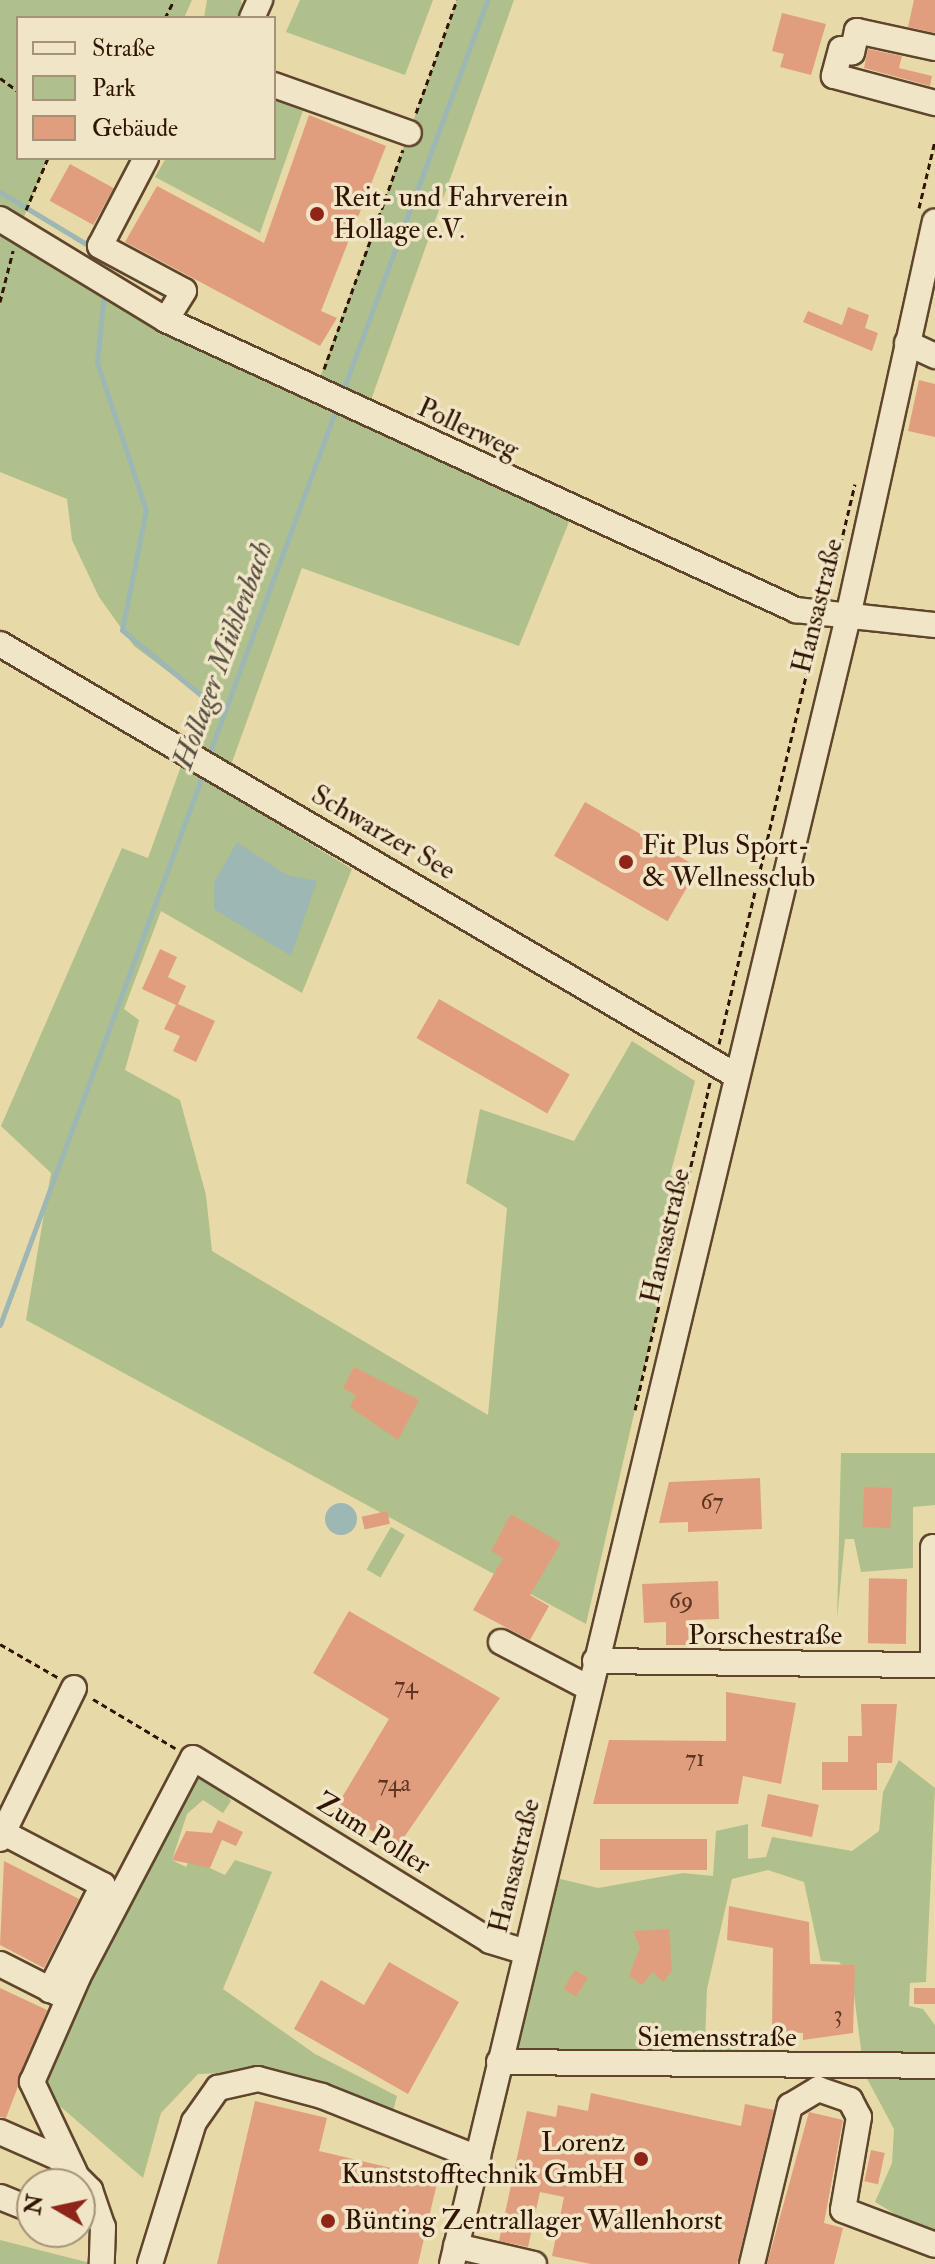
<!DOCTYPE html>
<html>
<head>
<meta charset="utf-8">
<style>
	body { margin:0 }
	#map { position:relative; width:935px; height:2264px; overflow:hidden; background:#e8d9a9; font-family:"IM FELL Double Pica",serif }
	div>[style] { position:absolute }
	.green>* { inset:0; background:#afc08d; transform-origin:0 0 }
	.water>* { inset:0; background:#9db7b4 }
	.round { border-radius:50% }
	.stream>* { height:5px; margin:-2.5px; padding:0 2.5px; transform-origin:2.5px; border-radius:2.5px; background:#9db7b4 }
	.building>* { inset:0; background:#e09e7e; transform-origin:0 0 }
	.path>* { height:3px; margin-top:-1.5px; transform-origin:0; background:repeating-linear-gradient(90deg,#311403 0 6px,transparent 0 10px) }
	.roads { filter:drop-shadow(2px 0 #5f452c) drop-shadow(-2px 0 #5f452c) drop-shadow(0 2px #5f452c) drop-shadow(0 -2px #5f452c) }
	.minor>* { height:24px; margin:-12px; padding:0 12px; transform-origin:12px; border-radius:12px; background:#f0e6c7 }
	.dots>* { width:22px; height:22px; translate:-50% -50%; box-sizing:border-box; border:4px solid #f0e6c7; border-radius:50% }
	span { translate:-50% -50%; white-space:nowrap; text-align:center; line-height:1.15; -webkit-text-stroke:7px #f0e6c7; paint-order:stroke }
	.number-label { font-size:24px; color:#5d3622 }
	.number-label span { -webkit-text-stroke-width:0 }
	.poi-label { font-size:28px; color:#311403 }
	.left { translate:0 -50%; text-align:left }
	.right { translate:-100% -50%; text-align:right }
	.street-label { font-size:28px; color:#311403 }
	.water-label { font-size:30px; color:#574d41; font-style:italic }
	.legend { position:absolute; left:16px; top:16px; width:260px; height:144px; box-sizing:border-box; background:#f0e6c7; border:2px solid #a49279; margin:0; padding:10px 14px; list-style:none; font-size:24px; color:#311403 }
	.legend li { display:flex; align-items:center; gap:16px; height:40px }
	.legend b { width:40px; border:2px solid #a49279 }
	.north { position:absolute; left:16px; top:2168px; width:80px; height:80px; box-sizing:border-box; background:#f0e6c7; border:2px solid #a49279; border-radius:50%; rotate:279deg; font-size:22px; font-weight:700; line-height:32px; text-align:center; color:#311403 }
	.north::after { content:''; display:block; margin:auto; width:28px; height:36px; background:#8f2418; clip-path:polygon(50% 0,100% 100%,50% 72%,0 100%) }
</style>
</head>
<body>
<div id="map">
	<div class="green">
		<i style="clip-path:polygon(0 0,192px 0,184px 18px,18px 18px,18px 158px,48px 158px,19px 229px,315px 391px,457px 0,514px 0,366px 414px,573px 512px,519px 646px,302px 568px,222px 790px,352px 869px,302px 993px,161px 911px,124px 1009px,139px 1020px,125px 1070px,180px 1100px,206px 1195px,212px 1251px,488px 1415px,507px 1208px,466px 1183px,480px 1109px,574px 1141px,632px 1041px,695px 1081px,670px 1175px,687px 1182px,586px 1624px,26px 1320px,51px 1173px,1px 1126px,122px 848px,148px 858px,205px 699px,134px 646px,99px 597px,72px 540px,67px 499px,0 472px)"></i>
		<i style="clip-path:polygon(207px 0,241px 0,244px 18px,204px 18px)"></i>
		<i style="clip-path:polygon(300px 0,433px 0,405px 75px,286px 32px)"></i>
		<i style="clip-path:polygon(274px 95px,305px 105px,260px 233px,155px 177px,166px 158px,274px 158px)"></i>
		<i style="clip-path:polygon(841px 1453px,935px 1453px,935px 1505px,913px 1507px,913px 1568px,861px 1572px,854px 1539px,845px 1539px,837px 1619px)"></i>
		<i style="left:391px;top:1527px;width:16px;height:49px;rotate:30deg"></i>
		<i style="clip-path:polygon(899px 1760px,935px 1788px,926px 1982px,910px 1983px,909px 2006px,923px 2009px,935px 2025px,935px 2238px,875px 2202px,892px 2163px,894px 2129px,864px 2073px,852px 1979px,839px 1962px,821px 1961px,804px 1882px,768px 1870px,732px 1879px,707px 1989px,705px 2041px,737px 2047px,738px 2069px,500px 2062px,544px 1875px,598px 1888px,683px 1873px,713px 1876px,716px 1831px,748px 1824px,748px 1859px,766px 1857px,772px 1837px,852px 1851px,879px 1831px,883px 1792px)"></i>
		<i style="clip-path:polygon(180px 1764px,223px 1788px,231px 1801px,223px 1813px,203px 1800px,187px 1814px,172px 1860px,186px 1867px,190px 1859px,225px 1875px,235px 1860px,272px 1872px,223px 1989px,315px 2054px,397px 2096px,392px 2115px,274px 2071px,198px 2074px,161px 2113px,143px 2178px,32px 2082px)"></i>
		<i style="clip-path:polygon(0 2240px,94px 2264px,0 2264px)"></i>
	</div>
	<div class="water">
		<i style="clip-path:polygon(237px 842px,287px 875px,317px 881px,291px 956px,214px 909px,214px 882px)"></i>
		<i class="round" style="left:325px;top:1503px;width:32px;height:32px"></i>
	</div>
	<div class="stream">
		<i style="left:0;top:192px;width:106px;rotate:31.1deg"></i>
		<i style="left:104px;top:292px;width:70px;rotate:95.7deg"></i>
		<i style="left:97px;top:362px;width:156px;rotate:71.7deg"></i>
		<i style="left:146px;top:510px;width:122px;rotate:101.3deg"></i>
		<i style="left:122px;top:630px;width:132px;rotate:39.5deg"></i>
		<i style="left:342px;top:393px;width:419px;rotate:-69.7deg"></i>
		<i style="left:208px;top:757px;width:374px;rotate:-69.8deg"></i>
		<i style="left:0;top:1325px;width:590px;rotate:-69.78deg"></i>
	</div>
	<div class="building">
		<i style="clip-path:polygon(914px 0,935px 0,935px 33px,908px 27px)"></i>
		<i style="clip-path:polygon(782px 13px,826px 24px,811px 75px,780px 67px,784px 54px,772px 51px)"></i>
		<i style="clip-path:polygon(868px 49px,902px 56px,899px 68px,932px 76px,930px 86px,864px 68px)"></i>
		<i style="clip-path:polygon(309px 115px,386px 146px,321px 311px,337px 318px,320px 346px,125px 242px,157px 186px,264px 243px)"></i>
		<i style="left:70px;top:164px;width:50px;height:42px;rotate:29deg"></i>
		<i style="clip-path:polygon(848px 307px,869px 315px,865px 328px,878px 333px,872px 351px,803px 322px,808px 311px,842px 325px)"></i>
		<i style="clip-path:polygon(919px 380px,935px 384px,935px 437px,908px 431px)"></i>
		<i style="left:585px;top:802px;width:131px;height:62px;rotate:30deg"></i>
		<i style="clip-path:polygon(160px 949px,177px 957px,168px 977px,186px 986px,178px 1004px,215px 1021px,196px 1062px,173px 1051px,180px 1036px,164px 1029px,176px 1005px,142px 989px)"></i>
		<i style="left:439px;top:999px;width:151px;height:45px;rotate:30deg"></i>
		<i style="clip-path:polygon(354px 1367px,419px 1400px,398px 1440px,350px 1407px,356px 1395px,343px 1388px)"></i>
		<i style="clip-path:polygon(760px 1478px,762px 1529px,688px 1532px,688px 1522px,659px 1523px,669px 1482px)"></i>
		<i style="left:864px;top:1487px;width:28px;height:40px;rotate:2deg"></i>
		<i style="left:387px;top:1511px;width:13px;height:26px;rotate:77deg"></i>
		<i style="clip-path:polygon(511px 1514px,561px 1543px,530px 1595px,549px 1606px,530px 1640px,473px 1610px,503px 1558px,491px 1551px)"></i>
		<i style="left:907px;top:1579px;width:65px;height:38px;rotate:91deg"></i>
		<i style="clip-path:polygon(718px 1581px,719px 1619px,689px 1620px,690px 1645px,666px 1645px,666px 1622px,644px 1623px,642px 1584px)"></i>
		<i style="clip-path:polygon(349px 1611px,500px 1698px,398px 1846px,335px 1809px,389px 1719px,313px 1673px)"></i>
		<i style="clip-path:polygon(726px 1692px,796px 1703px,781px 1784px,743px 1776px,738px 1804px,593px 1804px,609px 1740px,726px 1741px)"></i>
		<i style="clip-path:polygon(861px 1704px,897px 1704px,892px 1763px,877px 1763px,877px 1790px,822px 1790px,822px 1762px,848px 1762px,848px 1736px,862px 1736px)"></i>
		<i style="left:768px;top:1794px;width:52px;height:33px;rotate:12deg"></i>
		<i style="clip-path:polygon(218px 1820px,243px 1832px,236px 1846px,222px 1840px,210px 1868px,172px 1860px,186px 1831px,212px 1833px)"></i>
		<i style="left:600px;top:1839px;width:107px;height:31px"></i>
		<i style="clip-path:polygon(4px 1861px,79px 1899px,44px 1968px,0 1945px)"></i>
		<i style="clip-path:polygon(729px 1906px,809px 1922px,810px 1964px,855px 1965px,853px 2033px,803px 2040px,803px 2033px,772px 2031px,773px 1948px,727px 1940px)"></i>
		<i style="clip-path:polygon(669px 1929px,672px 1971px,663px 1982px,653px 1972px,642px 1985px,629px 1976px,640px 1947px,633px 1931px)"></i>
		<i style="clip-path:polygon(389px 1962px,459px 2002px,408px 2094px,294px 2029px,321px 1980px,364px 2005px)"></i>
		<i style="left:575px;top:1970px;width:15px;height:22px;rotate:32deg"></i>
		<i style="clip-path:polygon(0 1988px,47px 2010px,6px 2118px,0 2117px)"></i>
		<i style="left:914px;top:1988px;width:21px;height:16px"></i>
		<i style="clip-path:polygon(591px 2093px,741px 2126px,745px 2104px,774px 2110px,737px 2264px,591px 2264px,552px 2256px,564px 2197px,540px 2192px,528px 2247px,499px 2241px,527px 2111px,556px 2117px,558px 2105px,588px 2111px)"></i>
		<i style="clip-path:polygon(255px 2101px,327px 2118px,319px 2151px,438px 2179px,418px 2264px,217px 2264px)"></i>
		<i style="clip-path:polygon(809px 2112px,843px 2120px,824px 2223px,843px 2228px,834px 2264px,767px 2264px)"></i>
		<i style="left:871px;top:2150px;width:14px;height:32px;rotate:12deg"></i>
	</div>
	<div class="path">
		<i style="left:165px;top:18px;width:20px;rotate:-63deg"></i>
		<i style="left:0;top:78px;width:22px;rotate:36deg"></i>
		<i style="left:416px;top:113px;width:120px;rotate:-70.1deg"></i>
		<i style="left:919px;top:208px;width:69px;rotate:-76.6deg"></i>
		<i style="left:26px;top:210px;width:56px;rotate:-67.1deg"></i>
		<i style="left:0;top:302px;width:53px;rotate:-75.7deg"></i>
		<i style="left:324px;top:369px;width:233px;rotate:-70.2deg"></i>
		<i style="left:829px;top:593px;width:112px;rotate:-76.6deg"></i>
		<i style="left:719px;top:1044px;width:424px;rotate:-76.7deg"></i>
		<i style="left:635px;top:1410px;width:336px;rotate:-77.1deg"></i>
		<i style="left:0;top:1644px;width:68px;rotate:30deg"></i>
		<i style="left:93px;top:1699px;width:96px;rotate:30.9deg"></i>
	</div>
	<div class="roads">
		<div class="minor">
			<i style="left:252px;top:18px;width:20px;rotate:-66deg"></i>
			<i style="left:935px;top:48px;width:80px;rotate:-167.7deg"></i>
			<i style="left:857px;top:31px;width:22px;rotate:103deg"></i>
			<i style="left:852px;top:52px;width:11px;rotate:-165deg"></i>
			<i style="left:841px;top:49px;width:28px;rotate:105deg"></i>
			<i style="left:834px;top:76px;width:105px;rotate:15deg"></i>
			<i style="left:274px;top:85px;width:143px;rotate:19.6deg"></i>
			<i style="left:146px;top:158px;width:99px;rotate:117.6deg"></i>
			<i style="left:100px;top:246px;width:95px;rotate:28.2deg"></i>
			<i style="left:184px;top:291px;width:34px;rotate:122deg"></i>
			<i style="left:0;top:219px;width:194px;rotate:31.3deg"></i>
			<i style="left:166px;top:320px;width:694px;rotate:24.72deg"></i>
			<i style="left:796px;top:610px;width:140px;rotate:6.2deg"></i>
			<i style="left:907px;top:343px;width:31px;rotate:25deg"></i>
			<i style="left:0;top:644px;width:852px;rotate:30.39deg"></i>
			<i style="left:501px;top:1642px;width:99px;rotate:27.6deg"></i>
			<i style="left:595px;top:1661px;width:340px;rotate:0.7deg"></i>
			<i style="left:933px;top:1665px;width:118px;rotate:-90deg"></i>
			<i style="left:0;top:1831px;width:116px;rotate:27.7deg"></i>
			<i style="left:103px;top:1885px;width:118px;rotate:116.8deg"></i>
			<i style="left:0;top:1839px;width:168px;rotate:-63.9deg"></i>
			<i style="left:0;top:1964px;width:71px;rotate:26.9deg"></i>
			<i style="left:499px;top:2062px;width:436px;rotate:0.5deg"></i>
			<i style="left:0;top:2132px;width:62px;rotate:23.7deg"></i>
			<i style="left:57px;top:2157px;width:47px;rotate:45deg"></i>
			<i style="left:90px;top:2190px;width:39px;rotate:71deg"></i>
			<i style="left:103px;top:2227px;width:37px;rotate:92deg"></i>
			<i style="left:75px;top:2173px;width:101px;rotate:-115.3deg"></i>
			<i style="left:32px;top:2082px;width:115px;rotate:-66.3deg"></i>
			<i style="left:78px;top:1977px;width:247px;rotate:-62.3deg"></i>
			<i style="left:193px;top:1758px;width:349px;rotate:31.6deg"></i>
			<i style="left:490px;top:1941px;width:37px;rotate:17deg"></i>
			<i style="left:0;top:2197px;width:35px;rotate:22deg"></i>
			<i style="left:456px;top:2246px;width:80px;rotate:13deg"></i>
			<i style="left:150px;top:2264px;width:149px;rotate:-72.8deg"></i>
			<i style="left:194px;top:2122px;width:42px;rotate:-54.8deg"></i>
			<i style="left:218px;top:2088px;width:41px;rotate:-12.7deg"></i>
			<i style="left:258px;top:2079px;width:66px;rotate:14.9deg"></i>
			<i style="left:322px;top:2096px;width:168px;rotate:21.7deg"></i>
			<i style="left:452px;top:2264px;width:1690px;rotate:-76.48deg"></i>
			<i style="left:847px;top:621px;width:409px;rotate:-77.6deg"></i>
			<i style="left:752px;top:2264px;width:163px;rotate:-76.5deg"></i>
			<i style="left:790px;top:2106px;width:33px;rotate:-31deg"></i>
			<i style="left:818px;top:2089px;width:34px;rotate:19deg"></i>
			<i style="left:850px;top:2100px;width:19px;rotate:62deg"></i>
			<i style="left:859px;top:2117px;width:94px;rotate:99.8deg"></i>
			<i style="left:843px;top:2210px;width:98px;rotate:20.8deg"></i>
		</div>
	</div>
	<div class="dots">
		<i style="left:317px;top:214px;background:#8f2418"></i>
		<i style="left:626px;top:862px;background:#8f2418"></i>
		<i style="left:641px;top:2159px;background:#8f2418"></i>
		<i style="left:328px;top:2221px;background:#8f2418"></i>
	</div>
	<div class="number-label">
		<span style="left:712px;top:1502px">67</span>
		<span style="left:681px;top:1601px">69</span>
		<span style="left:406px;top:1686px">74</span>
		<span style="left:695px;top:1759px">71</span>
		<span style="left:394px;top:1784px">74a</span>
		<span style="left:838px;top:2015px">3</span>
	</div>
	<div class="poi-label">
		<span class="left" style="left:333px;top:214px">Reit- und Fahrverein<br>Hollage e.V.</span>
		<span class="left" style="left:642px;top:862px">Fit Plus Sport-<br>&amp; Wellnessclub</span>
		<span class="right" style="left:625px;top:2159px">Lorenz<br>Kunststofftechnik GmbH</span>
		<span class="left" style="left:344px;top:2221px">Bünting Zentrallager Wallenhorst</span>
	</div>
	<div class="street-label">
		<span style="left:468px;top:429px;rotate:25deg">Pollerweg</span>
		<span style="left:818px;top:606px;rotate:-76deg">Hansastraße</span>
		<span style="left:383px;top:833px;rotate:30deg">Schwarzer See</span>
		<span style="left:666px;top:1236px;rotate:-77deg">Hansastraße</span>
		<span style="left:765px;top:1636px">Porschestraße</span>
		<span style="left:373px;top:1834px;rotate:32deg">Zum Poller</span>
		<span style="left:515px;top:1866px;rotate:-76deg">Hansastraße</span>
		<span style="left:717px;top:2038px">Siemensstraße</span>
	</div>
	<div class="water-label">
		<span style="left:223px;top:655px;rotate:-70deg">Hollager Mühlenbach</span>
	</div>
	<ul class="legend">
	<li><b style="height:10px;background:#f0e6c7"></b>Straße</li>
	<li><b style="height:22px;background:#afc08d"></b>Park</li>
	<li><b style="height:22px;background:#e09e7e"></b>Gebäude</li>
	</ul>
	<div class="north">N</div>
</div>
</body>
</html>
